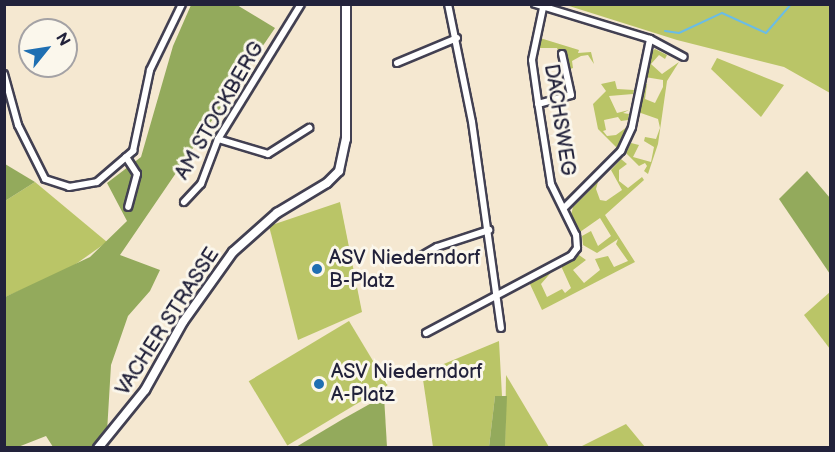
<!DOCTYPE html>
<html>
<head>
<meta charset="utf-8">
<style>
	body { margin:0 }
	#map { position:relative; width:835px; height:452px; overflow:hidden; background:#f5e8d1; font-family:"Balsamiq Sans",sans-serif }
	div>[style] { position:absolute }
	.green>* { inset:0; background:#bac567; transform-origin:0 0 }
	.forest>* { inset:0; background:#93aa5c }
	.stream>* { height:2px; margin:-1px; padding:0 1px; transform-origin:1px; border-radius:1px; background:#6abce6 }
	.roads { filter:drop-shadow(2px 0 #424052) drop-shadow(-2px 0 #424052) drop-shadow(0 2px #424052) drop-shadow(0 -2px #424052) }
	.street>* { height:6px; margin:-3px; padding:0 3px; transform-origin:3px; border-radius:3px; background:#fff }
	.secondary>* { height:8px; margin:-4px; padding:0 4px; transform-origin:4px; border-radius:4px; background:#fff }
	.dots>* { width:16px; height:16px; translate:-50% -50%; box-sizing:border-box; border:3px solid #fbf7ec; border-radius:50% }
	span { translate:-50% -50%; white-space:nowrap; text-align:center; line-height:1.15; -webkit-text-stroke:6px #fbf7ec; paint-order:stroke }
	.street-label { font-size:20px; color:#22223b }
	.poi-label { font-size:20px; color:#22223b }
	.left { translate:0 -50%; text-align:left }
	.frame { position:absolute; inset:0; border:6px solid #22223b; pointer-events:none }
	.north { position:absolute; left:18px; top:18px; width:60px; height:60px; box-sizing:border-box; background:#fbf7ec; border:2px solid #a4a2a5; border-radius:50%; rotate:60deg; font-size:16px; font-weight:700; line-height:24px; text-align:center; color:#22223b }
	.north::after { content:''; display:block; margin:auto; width:21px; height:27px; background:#1f6fb2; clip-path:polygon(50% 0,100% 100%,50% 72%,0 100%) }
</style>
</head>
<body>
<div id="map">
	<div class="green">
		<i style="clip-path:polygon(566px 5px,830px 5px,830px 93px,784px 67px,677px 40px)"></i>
		<i style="clip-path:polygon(540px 38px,579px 50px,578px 53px,591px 52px,594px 64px,588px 55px,581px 56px,572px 61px,573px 68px,567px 70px,563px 52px,559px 53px,557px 48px,538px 48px)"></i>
		<i style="clip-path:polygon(655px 49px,667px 55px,665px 59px,659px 55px,651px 64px,662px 74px,679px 62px,667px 81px,658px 144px,648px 174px,644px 171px,647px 166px,645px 163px,639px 166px,626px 153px,631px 143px,639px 145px,633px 157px,651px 162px,654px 147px,644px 141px,645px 137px,656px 139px,660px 128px,658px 119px,638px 112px,644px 83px,647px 84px,645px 99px,655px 103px,663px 87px,663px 80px,645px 77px,650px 53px)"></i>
		<i style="clip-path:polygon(717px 58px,784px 85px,761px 117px,711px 69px)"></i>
		<i style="clip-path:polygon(615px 81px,617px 89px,634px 90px,633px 94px,609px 96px,617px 113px,629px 110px,623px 113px,629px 114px,628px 120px,621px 121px,618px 117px,604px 120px,606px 130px,603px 131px,607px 136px,616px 135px,627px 127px,618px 149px,598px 129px,593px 104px,606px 91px,601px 84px)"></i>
		<i style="clip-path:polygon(621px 159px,627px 164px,619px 170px,619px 181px,628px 188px,642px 177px,644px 180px,605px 215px,635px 262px,542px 310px,529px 282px,554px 269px,541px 284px,547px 297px,562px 289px,565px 293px,571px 288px,561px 266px,579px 255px,586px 260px,573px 270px,584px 283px,600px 270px,595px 259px,608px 256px,614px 267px,628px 261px,616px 244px,618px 239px,597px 253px,583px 245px,582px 236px,591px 231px,598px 246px,611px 236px,600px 218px,580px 232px,571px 215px,573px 207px,598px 182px,596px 189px,600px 200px,606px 201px,622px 190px,611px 170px)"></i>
		<i style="clip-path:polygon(35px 182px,107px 242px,66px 271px,5px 297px,5px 201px)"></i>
		<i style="clip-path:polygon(340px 202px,362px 312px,298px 340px,269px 226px)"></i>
		<i style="clip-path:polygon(830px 292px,830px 349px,804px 315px)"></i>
		<i style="left:349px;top:321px;width:75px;height:117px;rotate:59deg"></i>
		<i style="clip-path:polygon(499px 341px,502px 396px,495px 396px,489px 447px,433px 447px,422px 373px)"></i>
		<i style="clip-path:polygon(506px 375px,549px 447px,505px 448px)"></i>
		<i style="clip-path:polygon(626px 424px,645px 447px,580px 447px)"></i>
	</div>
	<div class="forest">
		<i style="clip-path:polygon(191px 5px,237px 5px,275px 28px,120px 255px,160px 270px,150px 291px,128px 316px,111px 365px,107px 432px,91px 447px,53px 447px,46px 436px,18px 447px,5px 448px,5px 297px,90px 257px,127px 221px,107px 183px,141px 157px,173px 46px)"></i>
		<i style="clip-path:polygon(5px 164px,35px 182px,5px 201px)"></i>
		<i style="clip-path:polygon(807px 171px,830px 198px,830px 274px,779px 199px)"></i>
		<i style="clip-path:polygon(384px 396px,387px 447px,296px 447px,343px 419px)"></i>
		<i style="clip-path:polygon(495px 396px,507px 396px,505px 447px,489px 447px)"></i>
	</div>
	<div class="stream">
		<i style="left:665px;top:31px;width:14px;rotate:8deg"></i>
		<i style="left:679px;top:33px;width:47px;rotate:-24.9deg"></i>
		<i style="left:722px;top:13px;width:48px;rotate:24.4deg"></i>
		<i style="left:766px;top:33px;width:38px;rotate:-49deg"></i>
	</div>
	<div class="roads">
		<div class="street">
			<i style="left:448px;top:4px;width:120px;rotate:78.5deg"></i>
			<i style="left:472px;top:122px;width:208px;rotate:82deg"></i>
			<i style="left:535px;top:4px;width:120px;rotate:16.9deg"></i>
			<i style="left:650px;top:39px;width:38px;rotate:28deg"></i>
			<i style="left:397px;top:63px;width:65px;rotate:-22.6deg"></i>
			<i style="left:4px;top:74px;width:53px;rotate:74.6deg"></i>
			<i style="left:18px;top:125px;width:60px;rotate:63.4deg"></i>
			<i style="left:45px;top:179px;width:25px;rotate:18deg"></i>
			<i style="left:69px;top:187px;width:28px;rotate:-10deg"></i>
			<i style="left:97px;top:182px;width:48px;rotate:-40.7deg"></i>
			<i style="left:133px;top:151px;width:83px;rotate:-78.1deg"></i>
			<i style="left:150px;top:70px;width:73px;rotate:-64.1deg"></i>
			<i style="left:538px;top:104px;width:34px;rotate:-15deg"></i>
			<i style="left:571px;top:95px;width:42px;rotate:-102.4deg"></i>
			<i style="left:218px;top:139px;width:52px;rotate:16.7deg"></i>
			<i style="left:268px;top:154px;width:49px;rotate:-32.4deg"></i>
			<i style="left:126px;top:157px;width:20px;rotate:57deg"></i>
			<i style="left:137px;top:174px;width:34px;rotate:105deg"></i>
			<i style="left:184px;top:202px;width:25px;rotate:-47deg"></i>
			<i style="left:201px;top:184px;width:48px;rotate:-69.3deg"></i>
			<i style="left:218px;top:139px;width:158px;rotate:-58.4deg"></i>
			<i style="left:564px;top:208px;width:81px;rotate:-45deg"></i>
			<i style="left:621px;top:151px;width:26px;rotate:-65deg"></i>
			<i style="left:632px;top:127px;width:90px;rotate:-78.4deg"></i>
			<i style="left:416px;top:259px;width:24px;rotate:-30deg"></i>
			<i style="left:437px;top:247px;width:55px;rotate:-18.1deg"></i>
			<i style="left:426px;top:333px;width:164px;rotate:-28deg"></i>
			<i style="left:571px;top:256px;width:10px;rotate:-53deg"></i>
			<i style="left:577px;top:248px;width:13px;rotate:-94deg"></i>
			<i style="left:576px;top:235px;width:57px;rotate:-116.1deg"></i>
			<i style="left:551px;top:184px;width:83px;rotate:-99deg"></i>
			<i style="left:538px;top:102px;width:42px;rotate:-98.1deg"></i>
			<i style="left:532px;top:60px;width:53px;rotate:-78.1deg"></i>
		</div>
		<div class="secondary">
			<i style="left:98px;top:448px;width:75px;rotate:-51deg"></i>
			<i style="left:145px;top:390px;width:78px;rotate:-60.8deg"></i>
			<i style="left:183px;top:322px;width:86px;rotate:-54.5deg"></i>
			<i style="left:233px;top:252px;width:59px;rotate:-41.6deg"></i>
			<i style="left:277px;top:213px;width:58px;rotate:-31deg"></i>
			<i style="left:327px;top:183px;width:17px;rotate:-45deg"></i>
			<i style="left:339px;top:171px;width:33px;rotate:-78deg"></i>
			<i style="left:346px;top:139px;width:135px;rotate:-90deg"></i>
		</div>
	</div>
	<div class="dots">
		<i style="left:317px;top:269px;background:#1f6fb2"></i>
		<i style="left:319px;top:384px;background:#1f6fb2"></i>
	</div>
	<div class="street-label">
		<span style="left:220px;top:111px;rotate:-60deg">AM STOCKBERG</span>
		<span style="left:559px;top:120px;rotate:81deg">DACHSWEG</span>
		<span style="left:168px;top:322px;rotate:-57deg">VACHER STRASSE</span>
	</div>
	<div class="poi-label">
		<span class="left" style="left:329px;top:270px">ASV Niederndorf<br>B-Platz</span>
		<span class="left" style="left:331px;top:384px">ASV Niederndorf<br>A-Platz</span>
	</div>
	<div class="frame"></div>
	<div class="north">N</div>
</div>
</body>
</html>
